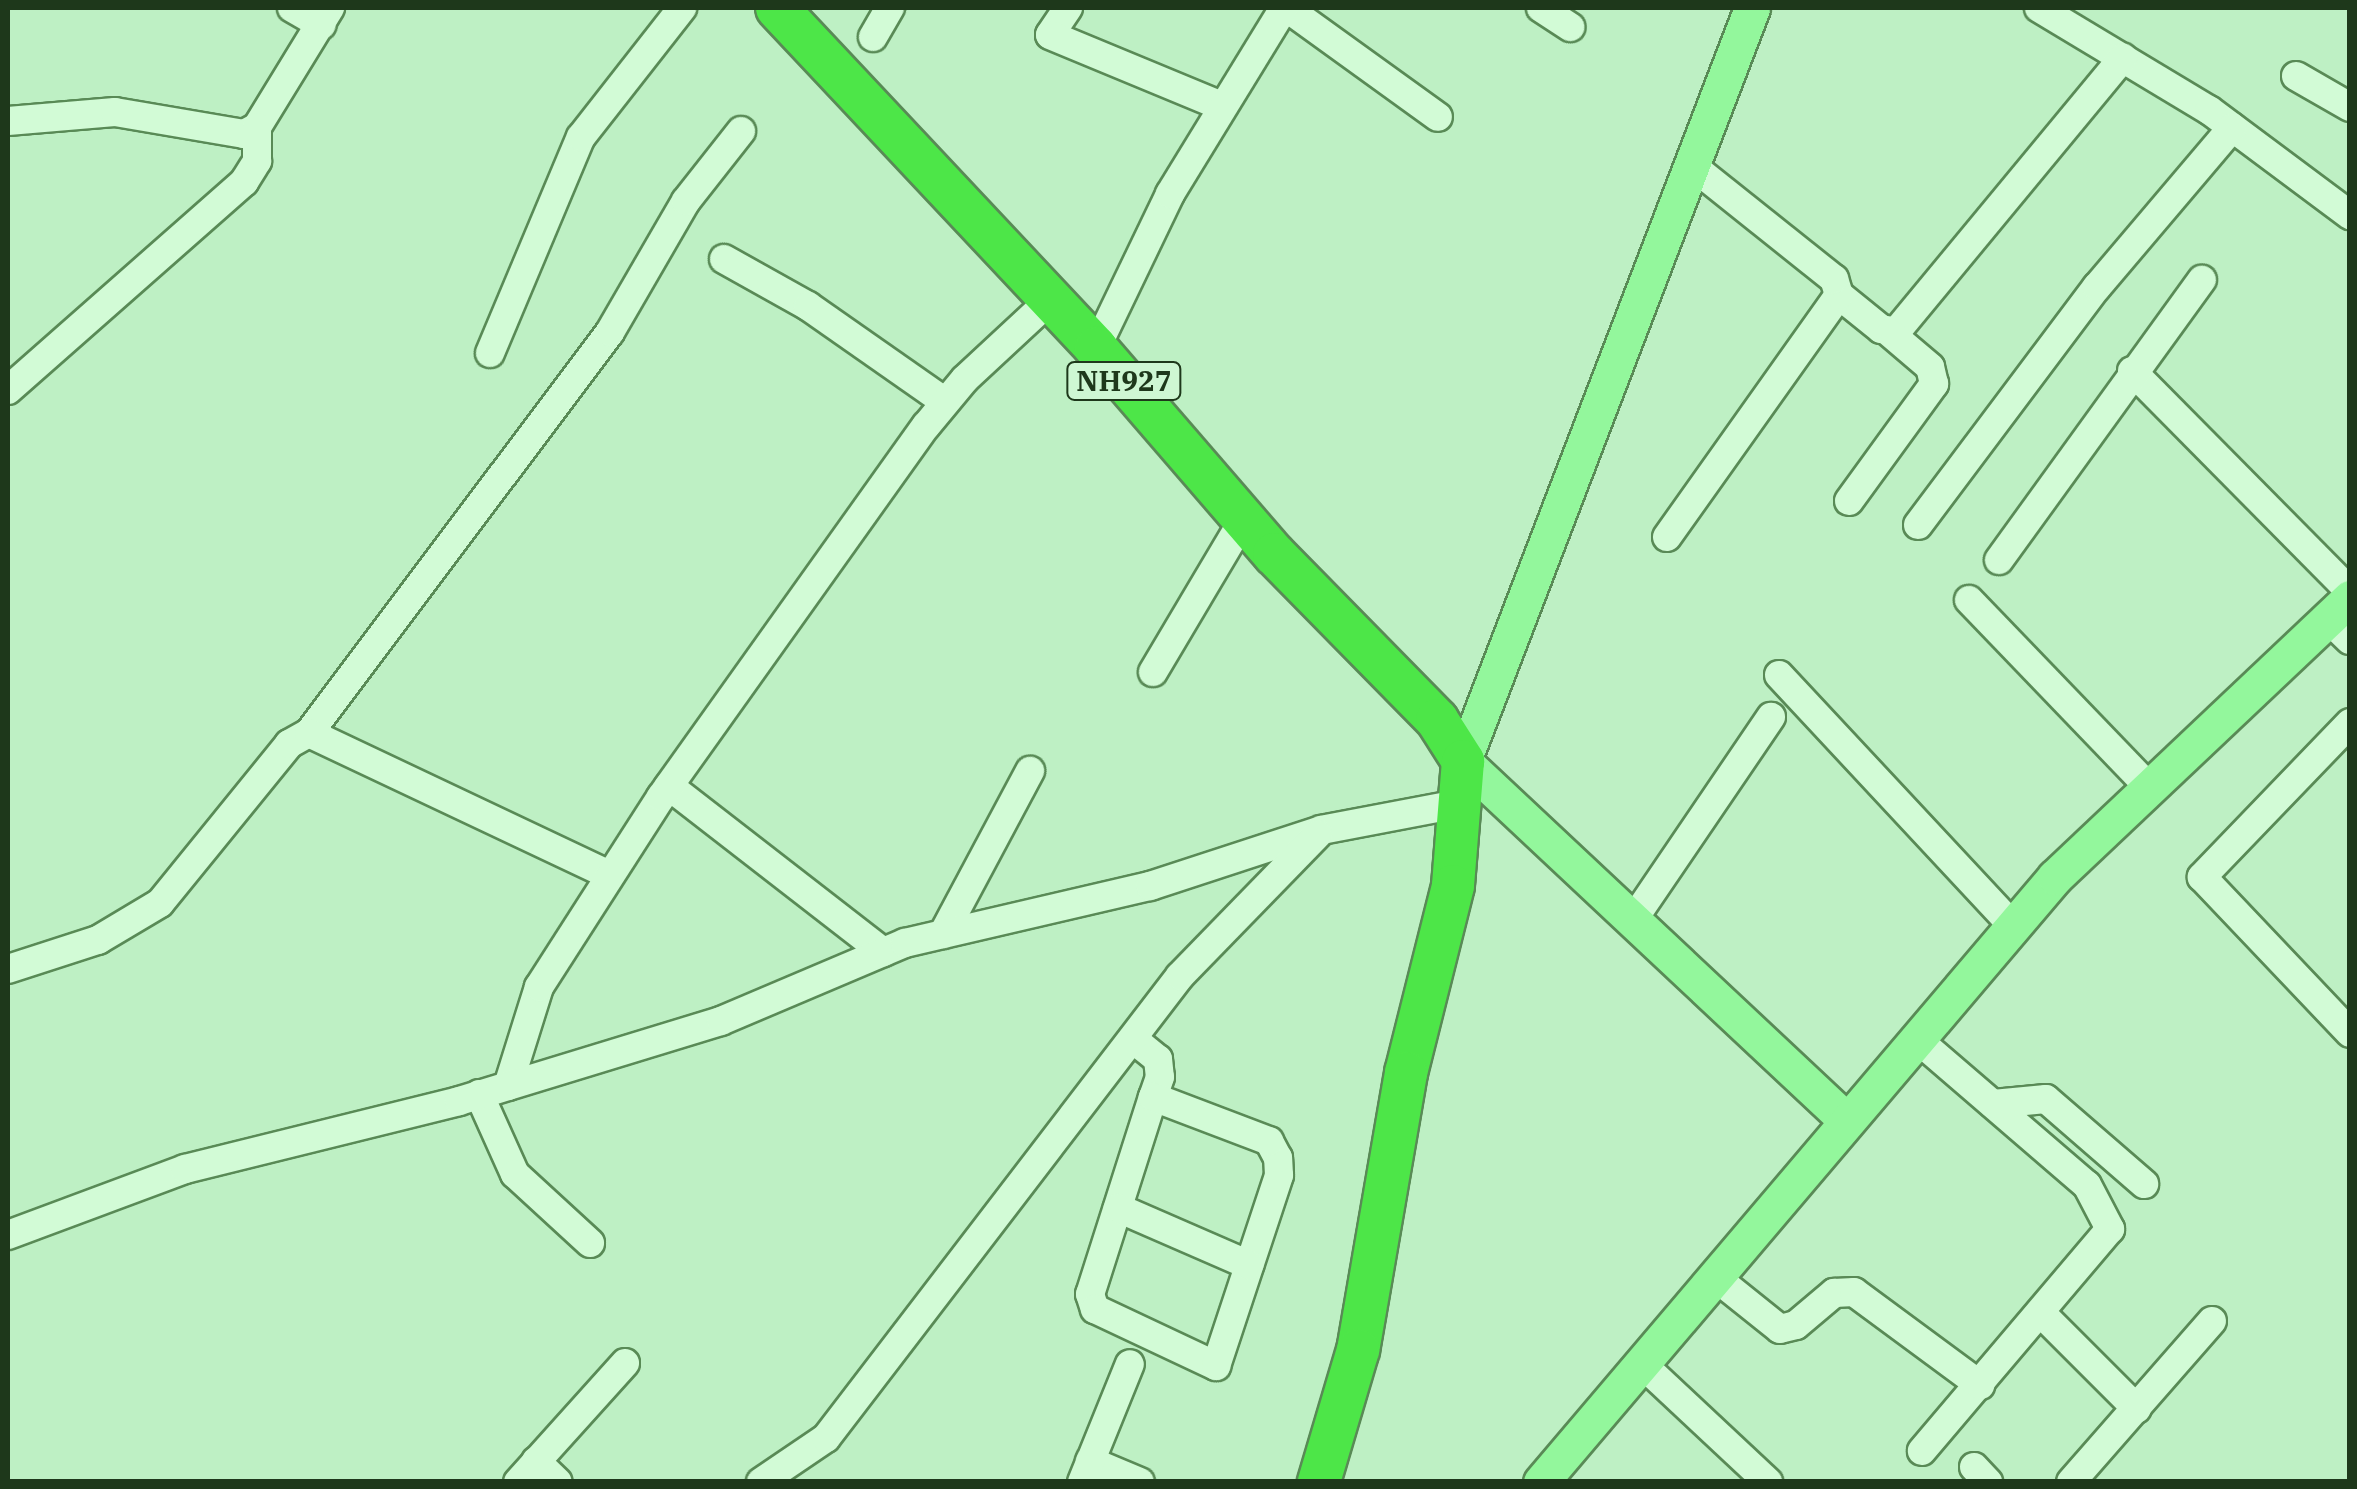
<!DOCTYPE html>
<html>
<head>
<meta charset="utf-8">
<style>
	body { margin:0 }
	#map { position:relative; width:2357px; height:1489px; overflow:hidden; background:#bef0c4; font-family:"IBM Plex Serif",serif }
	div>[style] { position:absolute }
	.roads { filter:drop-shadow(2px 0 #598a56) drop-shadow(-2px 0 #598a56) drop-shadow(0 2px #598a56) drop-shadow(0 -2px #598a56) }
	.minor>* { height:28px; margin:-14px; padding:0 14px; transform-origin:14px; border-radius:14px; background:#d2fbd6 }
	.major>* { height:35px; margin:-17.5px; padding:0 17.5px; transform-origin:17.5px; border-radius:17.5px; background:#93f79c }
	.highway>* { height:42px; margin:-21px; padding:0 21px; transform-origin:21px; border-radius:21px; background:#4de648 }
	span { translate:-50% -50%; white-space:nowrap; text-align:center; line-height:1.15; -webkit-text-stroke:9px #cef7d3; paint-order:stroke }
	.shield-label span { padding:2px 8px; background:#cef7d3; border:2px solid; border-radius:8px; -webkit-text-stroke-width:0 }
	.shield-label { font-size:28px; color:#1e381b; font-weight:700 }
	.frame { position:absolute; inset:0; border:10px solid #1e381b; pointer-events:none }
</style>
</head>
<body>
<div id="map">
	<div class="roads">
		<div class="minor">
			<i style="left:292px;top:8px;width:34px;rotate:30deg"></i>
			<i style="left:1068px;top:8px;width:32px;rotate:124deg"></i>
			<i style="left:1050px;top:35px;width:183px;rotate:22.5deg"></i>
			<i style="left:1287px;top:8px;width:186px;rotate:35.8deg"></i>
			<i style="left:1541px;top:8px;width:35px;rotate:33deg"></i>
			<i style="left:2039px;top:8px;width:198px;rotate:31deg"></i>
			<i style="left:2209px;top:110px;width:176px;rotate:36.7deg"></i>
			<i style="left:873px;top:37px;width:34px;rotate:-60deg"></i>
			<i style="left:2296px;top:76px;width:62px;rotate:29.9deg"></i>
			<i style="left:8px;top:121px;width:107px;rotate:-4.8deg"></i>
			<i style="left:115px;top:112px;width:131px;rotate:9.7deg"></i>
			<i style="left:244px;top:134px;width:15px;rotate:-28deg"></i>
			<i style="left:257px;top:127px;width:140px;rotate:-58.5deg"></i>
			<i style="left:724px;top:259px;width:96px;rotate:29.2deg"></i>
			<i style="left:808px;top:306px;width:167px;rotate:35deg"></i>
			<i style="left:1839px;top:295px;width:54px;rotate:39deg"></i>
			<i style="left:1881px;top:329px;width:15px;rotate:11deg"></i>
			<i style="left:1896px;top:332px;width:356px;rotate:-50.4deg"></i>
			<i style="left:1096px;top:348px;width:171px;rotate:-64.3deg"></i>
			<i style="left:1170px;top:194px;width:218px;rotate:-58.5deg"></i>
			<i style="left:490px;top:353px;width:234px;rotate:-67.2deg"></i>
			<i style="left:581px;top:137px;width:164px;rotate:-51.9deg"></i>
			<i style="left:2132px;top:371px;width:310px;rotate:45.3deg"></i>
			<i style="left:8px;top:390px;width:315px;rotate:-41.4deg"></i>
			<i style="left:244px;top:182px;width:25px;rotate:-58deg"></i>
			<i style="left:257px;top:161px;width:34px;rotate:-90deg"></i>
			<i style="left:1849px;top:501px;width:145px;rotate:-54deg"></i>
			<i style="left:1934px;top:384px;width:17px;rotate:-103deg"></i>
			<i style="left:1930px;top:367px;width:52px;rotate:-139.6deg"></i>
			<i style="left:1918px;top:525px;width:298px;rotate:-53.1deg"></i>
			<i style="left:2097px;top:287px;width:209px;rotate:-49.7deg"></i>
			<i style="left:1667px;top:537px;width:297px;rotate:-54.6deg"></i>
			<i style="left:1839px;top:295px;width:17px;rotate:-107deg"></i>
			<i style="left:1834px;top:279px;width:183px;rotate:-141.4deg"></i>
			<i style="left:1999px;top:560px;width:346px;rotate:-54.1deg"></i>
			<i style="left:1969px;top:600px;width:260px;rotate:46.1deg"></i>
			<i style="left:2328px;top:619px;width:30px;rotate:44deg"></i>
			<i style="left:1153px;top:672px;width:178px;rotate:-59.3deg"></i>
			<i style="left:1779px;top:675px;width:343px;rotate:47deg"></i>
			<i style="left:2350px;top:723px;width:214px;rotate:133.9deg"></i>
			<i style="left:2202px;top:877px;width:215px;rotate:46.5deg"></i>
			<i style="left:309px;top:733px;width:501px;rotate:-53.11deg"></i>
			<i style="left:610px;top:332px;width:151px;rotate:-59.9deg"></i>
			<i style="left:686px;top:201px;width:89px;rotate:-51.8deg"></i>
			<i style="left:669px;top:786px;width:271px;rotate:37.8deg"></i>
			<i style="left:1635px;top:917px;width:242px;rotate:-55.8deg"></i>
			<i style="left:943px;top:934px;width:185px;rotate:-61.9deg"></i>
			<i style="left:8px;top:969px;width:95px;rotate:-17.9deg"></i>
			<i style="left:98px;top:940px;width:72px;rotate:-30.8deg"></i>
			<i style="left:160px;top:903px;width:205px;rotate:-50.9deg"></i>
			<i style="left:289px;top:744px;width:23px;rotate:-29deg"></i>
			<i style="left:309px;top:733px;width:332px;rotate:25.3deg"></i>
			<i style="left:1133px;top:1039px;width:32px;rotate:39deg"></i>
			<i style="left:1158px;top:1059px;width:18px;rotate:84deg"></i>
			<i style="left:1160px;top:1077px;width:21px;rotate:109deg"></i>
			<i style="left:1153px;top:1097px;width:207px;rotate:107.7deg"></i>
			<i style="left:1090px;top:1294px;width:16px;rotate:72deg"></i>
			<i style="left:1095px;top:1309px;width:134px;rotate:25.2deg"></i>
			<i style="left:1216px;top:1366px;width:201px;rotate:-71.7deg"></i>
			<i style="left:1279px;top:1175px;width:17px;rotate:-93deg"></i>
			<i style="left:1278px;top:1158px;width:19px;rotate:-118deg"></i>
			<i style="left:1269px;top:1141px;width:124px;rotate:-159.2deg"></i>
			<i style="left:1917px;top:1039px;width:224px;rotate:40.7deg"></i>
			<i style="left:2087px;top:1185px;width:50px;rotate:62.4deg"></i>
			<i style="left:2110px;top:1229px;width:291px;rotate:130.3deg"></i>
			<i style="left:508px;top:1086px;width:104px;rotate:-72.6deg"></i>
			<i style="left:539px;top:987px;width:226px;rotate:-57.3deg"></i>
			<i style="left:661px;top:797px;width:456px;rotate:-54.5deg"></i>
			<i style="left:926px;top:426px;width:61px;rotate:-50.3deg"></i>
			<i style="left:965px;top:379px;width:115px;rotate:-42.9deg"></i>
			<i style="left:479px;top:1094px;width:88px;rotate:65.8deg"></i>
			<i style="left:515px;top:1174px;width:102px;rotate:42.6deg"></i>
			<i style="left:1993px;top:1104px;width:53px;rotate:-5.4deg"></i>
			<i style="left:2046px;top:1099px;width:130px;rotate:40.9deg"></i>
			<i style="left:1118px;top:1208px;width:143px;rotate:23.5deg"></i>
			<i style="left:8px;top:1235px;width:189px;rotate:-20.4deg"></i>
			<i style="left:185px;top:1169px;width:282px;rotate:-13.9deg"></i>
			<i style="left:459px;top:1101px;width:274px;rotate:-17deg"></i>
			<i style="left:721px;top:1021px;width:200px;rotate:-23deg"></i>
			<i style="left:905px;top:943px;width:252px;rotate:-13.1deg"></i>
			<i style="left:1150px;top:886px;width:180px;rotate:-18.1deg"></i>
			<i style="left:1321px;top:830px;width:144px;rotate:-10.8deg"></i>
			<i style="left:1715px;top:1277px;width:83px;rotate:38.7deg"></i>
			<i style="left:1780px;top:1329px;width:16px;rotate:-14deg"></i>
			<i style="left:1796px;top:1325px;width:50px;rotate:-40.1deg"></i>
			<i style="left:1834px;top:1293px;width:20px;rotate:-3deg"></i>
			<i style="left:1854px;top:1292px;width:157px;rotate:36.4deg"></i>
			<i style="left:2042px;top:1314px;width:134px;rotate:45deg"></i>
			<i style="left:1641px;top:1363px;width:174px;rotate:43.1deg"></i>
			<i style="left:536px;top:1461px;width:30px;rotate:44deg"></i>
			<i style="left:1090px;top:1461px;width:54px;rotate:22.8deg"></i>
			<i style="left:1974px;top:1467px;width:21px;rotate:47deg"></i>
			<i style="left:518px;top:1482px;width:160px;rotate:-48deg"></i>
			<i style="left:761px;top:1482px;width:78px;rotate:-34.1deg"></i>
			<i style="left:826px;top:1438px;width:582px;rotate:-52.54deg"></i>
			<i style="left:1180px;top:976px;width:198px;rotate:-45.8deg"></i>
			<i style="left:1082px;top:1482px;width:127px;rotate:-67.9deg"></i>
			<i style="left:2071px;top:1482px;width:214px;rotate:-48.8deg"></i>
		</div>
		<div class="major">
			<i style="left:1752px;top:8px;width:807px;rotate:111deg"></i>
			<i style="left:1463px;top:761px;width:526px;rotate:43.15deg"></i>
			<i style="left:1541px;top:1482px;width:794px;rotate:-49.65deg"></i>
			<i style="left:2055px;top:877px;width:406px;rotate:-43.4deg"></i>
		</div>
		<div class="highway">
			<i style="left:777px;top:8px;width:466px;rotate:46.8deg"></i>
			<i style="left:1096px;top:348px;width:272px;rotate:49.2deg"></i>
			<i style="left:1274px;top:554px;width:233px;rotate:45.5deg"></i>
			<i style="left:1437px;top:720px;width:49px;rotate:57.6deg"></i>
			<i style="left:1463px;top:761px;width:125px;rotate:94.6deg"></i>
			<i style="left:1453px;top:886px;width:193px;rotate:104.1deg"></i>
			<i style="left:1406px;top:1073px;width:281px;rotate:99.8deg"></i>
			<i style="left:1358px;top:1350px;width:138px;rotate:106.5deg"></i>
		</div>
	</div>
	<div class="shield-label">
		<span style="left:1124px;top:381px">NH927</span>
	</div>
	<div class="frame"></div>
</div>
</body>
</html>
